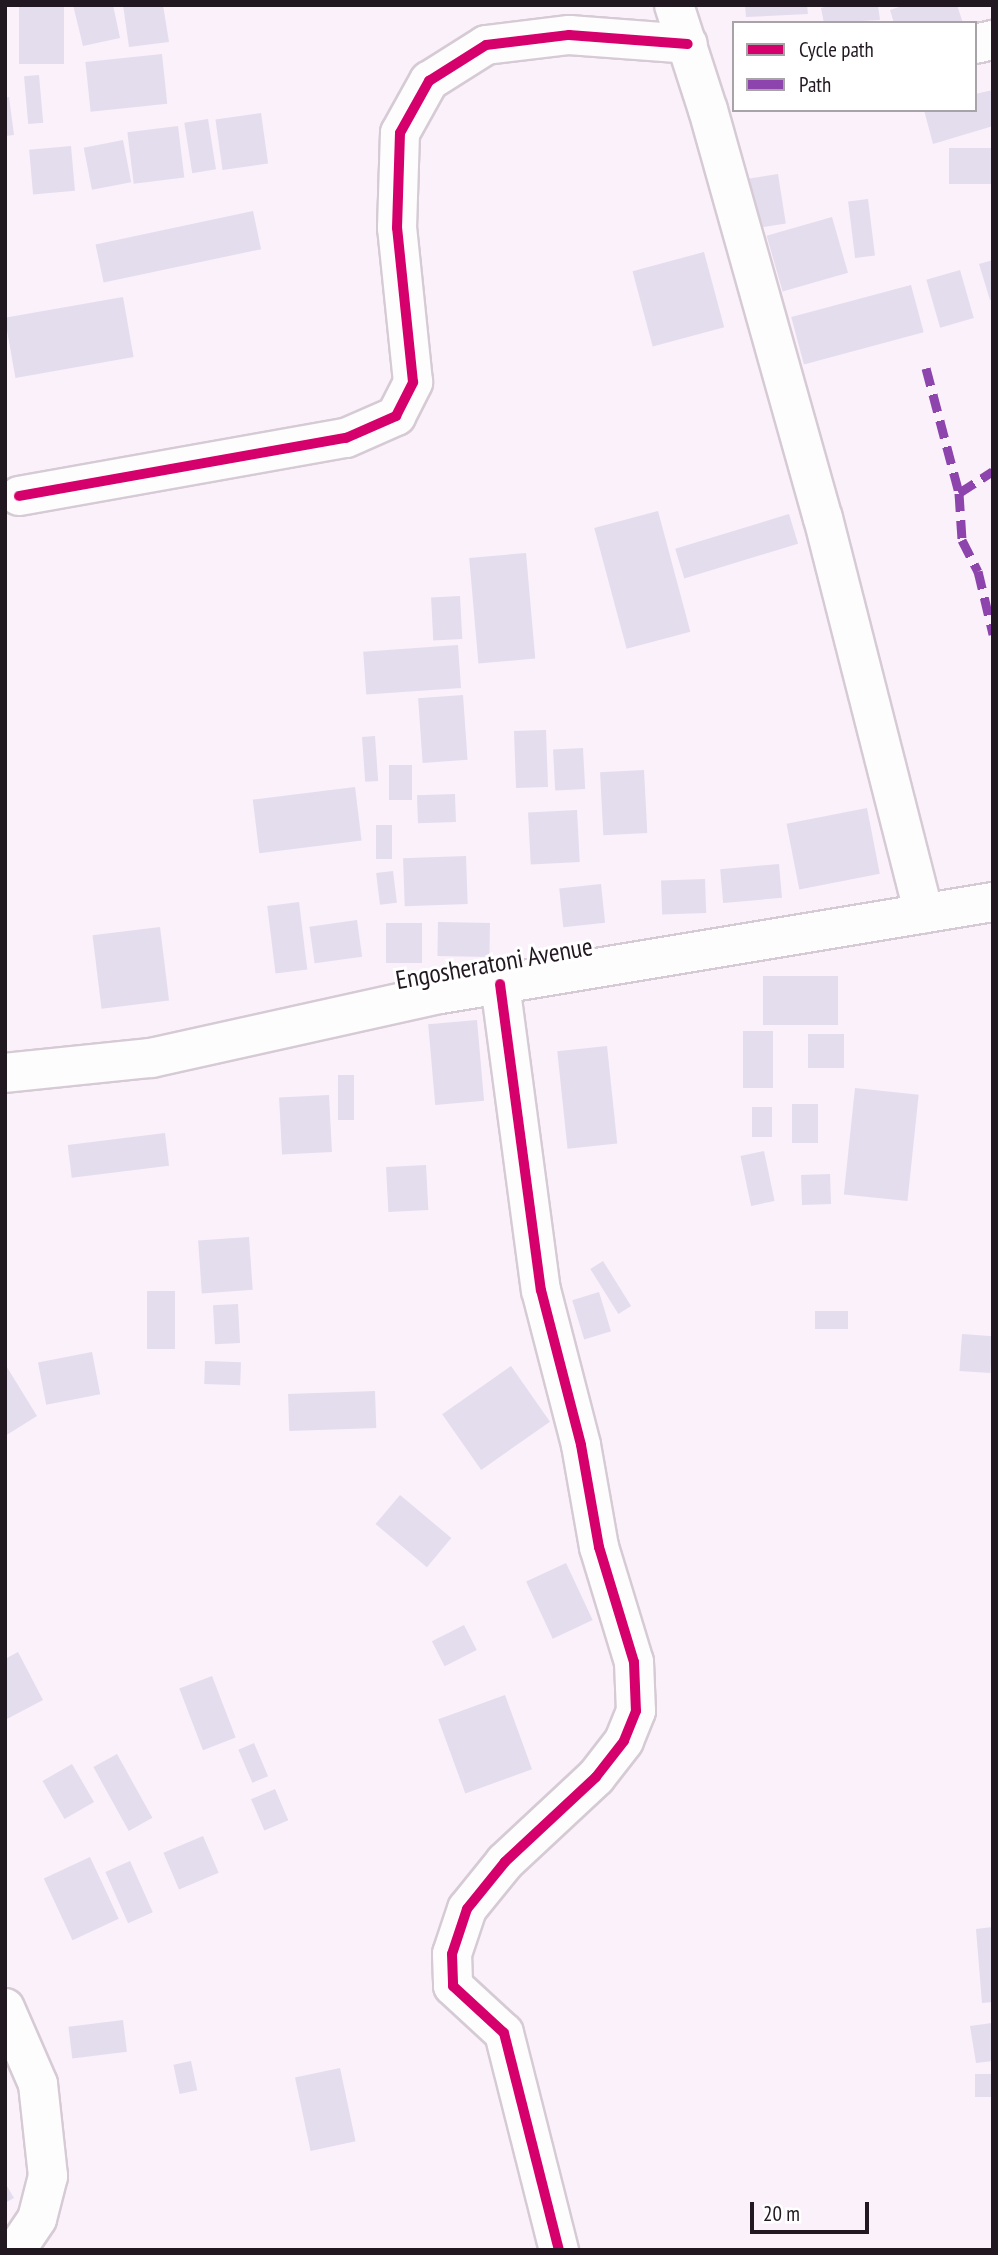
<!DOCTYPE html>
<html>
<head>
<meta charset="utf-8">
<style>
	body { margin:0 }
	#map { position:relative; width:998px; height:2255px; overflow:hidden; background:#fbf1fa; font-family:"PT Sans Narrow",sans-serif }
	div>[style] { position:absolute }
	.building>* { inset:0; background:#e4dded; transform-origin:0 0 }
	.roads { filter:drop-shadow(2px 0 #d6cbd5) drop-shadow(-2px 0 #d6cbd5) drop-shadow(0 2px #d6cbd5) drop-shadow(0 -2px #d6cbd5) }
	.minor>* { height:38px; margin:-19px; padding:0 19px; transform-origin:19px; border-radius:19px; background:#fefdfe }
	.quiet>* { height:9px; margin-top:-4.5px; transform-origin:0; background:repeating-linear-gradient(90deg,#8e44ad 0 18px,transparent 0 27px) }
	.cycleway>* { height:10px; margin:-5px; padding:0 5px; transform-origin:5px; border-radius:5px; background:#d6006c }
	span { translate:-50% -50%; white-space:nowrap; text-align:center; line-height:1.15; -webkit-text-stroke:6px #fff; paint-order:stroke }
	.street-label { font-size:26px; color:#221821 }
	.frame { position:absolute; inset:0; border:7px solid #221821; pointer-events:none }
	.legend { position:absolute; left:732px; top:21px; width:245px; height:91px; box-sizing:border-box; background:#fff; border:2px solid #a7a3a6; margin:0; padding:9px 12px; list-style:none; font-size:21px; color:#221821 }
	.legend li { display:flex; align-items:center; gap:14px; height:35px }
	.legend b { width:35px; border:2px solid #a7a3a6 }
	.scale { position:absolute; left:750px; top:2202px; width:119px; height:32px; box-sizing:border-box; border:4px solid #221821; border-top:0; padding-left:9px; font-size:21px; line-height:24px; white-space:nowrap; color:#221821; -webkit-text-stroke:5px #fff; paint-order:stroke }
</style>
</head>
<body>
<div id="map">
	<div class="building">
		<i style="left:19px;top:5px;width:45px;height:59px"></i>
		<i style="clip-path:polygon(73px 5px,113px 5px,120px 38px,83px 46px)"></i>
		<i style="clip-path:polygon(123px 5px,163px 5px,169px 42px,129px 47px)"></i>
		<i style="clip-path:polygon(745px 5px,807px 5px,808px 14px,746px 17px)"></i>
		<i style="clip-path:polygon(834px 5px,878px 5px,880px 20px,824px 23px,821px 8px)"></i>
		<i style="clip-path:polygon(905px 5px,957px 5px,963px 23px,894px 23px,890px 10px)"></i>
		<i style="left:162px;top:54px;width:50px;height:77px;rotate:84deg"></i>
		<i style="left:39px;top:75px;width:48px;height:15px;rotate:85deg"></i>
		<i style="clip-path:polygon(993px 90px,993px 126px,933px 144px,924px 110px,975px 110px,975px 94px)"></i>
		<i style="clip-path:polygon(9px 97px,14px 135px,5px 136px,5px 98px)"></i>
		<i style="left:261px;top:113px;width:51px;height:46px;rotate:82deg"></i>
		<i style="left:208px;top:119px;width:51px;height:24px;rotate:81deg"></i>
		<i style="left:178px;top:126px;width:52px;height:51px;rotate:83deg"></i>
		<i style="left:123px;top:140px;width:43px;height:40px;rotate:79deg"></i>
		<i style="left:71px;top:146px;width:45px;height:42px;rotate:85deg"></i>
		<i style="left:993px;top:148px;width:36px;height:44px;rotate:90deg"></i>
		<i style="left:778px;top:174px;width:50px;height:40px;rotate:81deg"></i>
		<i style="left:868px;top:199px;width:57px;height:20px;rotate:83deg"></i>
		<i style="left:253px;top:211px;width:39px;height:161px;rotate:78deg"></i>
		<i style="left:832px;top:217px;width:58px;height:68px;rotate:74deg"></i>
		<i style="left:704px;top:252px;width:78px;height:74px;rotate:75deg"></i>
		<i style="clip-path:polygon(993px 260px,993px 299px,990px 300px,979px 264px)"></i>
		<i style="left:960px;top:270px;width:50px;height:35px;rotate:74deg"></i>
		<i style="left:911px;top:285px;width:49px;height:124px;rotate:75deg"></i>
		<i style="left:123px;top:297px;width:61px;height:120px;rotate:80deg"></i>
		<i style="left:658px;top:511px;width:125px;height:66px;rotate:75deg"></i>
		<i style="left:789px;top:514px;width:31px;height:119px;rotate:73deg"></i>
		<i style="left:526px;top:553px;width:106px;height:57px;rotate:85deg"></i>
		<i style="left:460px;top:596px;width:43px;height:29px;rotate:87deg"></i>
		<i style="left:458px;top:645px;width:43px;height:95px;rotate:86deg"></i>
		<i style="left:463px;top:695px;width:65px;height:45px;rotate:86deg"></i>
		<i style="left:546px;top:730px;width:57px;height:32px;rotate:88deg"></i>
		<i style="left:375px;top:736px;width:45px;height:13px;rotate:86deg"></i>
		<i style="left:583px;top:748px;width:41px;height:30px;rotate:87deg"></i>
		<i style="left:389px;top:765px;width:23px;height:35px"></i>
		<i style="left:644px;top:770px;width:63px;height:44px;rotate:87deg"></i>
		<i style="left:355px;top:787px;width:54px;height:103px;rotate:83deg"></i>
		<i style="left:455px;top:794px;width:28px;height:38px;rotate:88deg"></i>
		<i style="left:867px;top:808px;width:67px;height:82px;rotate:79deg"></i>
		<i style="left:577px;top:810px;width:52px;height:49px;rotate:87deg"></i>
		<i style="left:376px;top:825px;width:16px;height:34px"></i>
		<i style="left:466px;top:856px;width:48px;height:63px;rotate:88deg"></i>
		<i style="left:779px;top:864px;width:34px;height:59px;rotate:85deg"></i>
		<i style="left:393px;top:871px;width:32px;height:17px;rotate:83deg"></i>
		<i style="left:705px;top:879px;width:34px;height:44px;rotate:88deg"></i>
		<i style="left:601px;top:884px;width:39px;height:42px;rotate:84deg"></i>
		<i style="left:299px;top:902px;width:68px;height:32px;rotate:83deg"></i>
		<i style="left:357px;top:920px;width:37px;height:48px;rotate:82deg"></i>
		<i style="left:438px;top:922px;width:52px;height:34px;rotate:1deg"></i>
		<i style="left:422px;top:923px;width:40px;height:36px;rotate:90deg"></i>
		<i style="left:160px;top:927px;width:74px;height:68px;rotate:83deg"></i>
		<i style="left:763px;top:976px;width:75px;height:49px"></i>
		<i style="left:477px;top:1020px;width:81px;height:49px;rotate:85deg"></i>
		<i style="left:743px;top:1031px;width:30px;height:57px"></i>
		<i style="left:808px;top:1034px;width:36px;height:34px"></i>
		<i style="left:607px;top:1046px;width:98px;height:50px;rotate:84deg"></i>
		<i style="left:338px;top:1075px;width:16px;height:45px"></i>
		<i style="left:855px;top:1088px;width:64px;height:107px;rotate:6deg"></i>
		<i style="left:329px;top:1095px;width:57px;height:50px;rotate:87deg"></i>
		<i style="left:792px;top:1104px;width:26px;height:39px"></i>
		<i style="left:752px;top:1107px;width:20px;height:30px"></i>
		<i style="left:165px;top:1133px;width:33px;height:98px;rotate:83deg"></i>
		<i style="left:764px;top:1151px;width:51px;height:24px;rotate:78deg"></i>
		<i style="left:426px;top:1165px;width:45px;height:40px;rotate:87deg"></i>
		<i style="left:830px;top:1174px;width:30px;height:29px;rotate:88deg"></i>
		<i style="left:249px;top:1237px;width:53px;height:51px;rotate:86deg"></i>
		<i style="left:603px;top:1261px;width:53px;height:15px;rotate:58deg"></i>
		<i style="left:147px;top:1291px;width:28px;height:58px"></i>
		<i style="left:599px;top:1292px;width:41px;height:28px;rotate:73deg"></i>
		<i style="left:238px;top:1304px;width:39px;height:25px;rotate:87deg"></i>
		<i style="left:815px;top:1311px;width:33px;height:18px"></i>
		<i style="left:962px;top:1334px;width:31px;height:37px;rotate:4deg"></i>
		<i style="left:92px;top:1352px;width:43px;height:55px;rotate:79deg"></i>
		<i style="left:205px;top:1361px;width:36px;height:23px;rotate:2deg"></i>
		<i style="clip-path:polygon(5px 1364px,37px 1416px,5px 1436px)"></i>
		<i style="left:511px;top:1366px;width:68px;height:84px;rotate:55deg"></i>
		<i style="left:375px;top:1391px;width:37px;height:87px;rotate:88deg"></i>
		<i style="left:400px;top:1495px;width:67px;height:38px;rotate:40deg"></i>
		<i style="left:566px;top:1563px;width:63px;height:44px;rotate:65deg"></i>
		<i style="left:464px;top:1625px;width:28px;height:36px;rotate:63deg"></i>
		<i style="clip-path:polygon(18px 1652px,43px 1700px,5px 1720px,5px 1659px)"></i>
		<i style="left:212px;top:1676px;width:66px;height:35px;rotate:69deg"></i>
		<i style="left:505px;top:1695px;width:79px;height:71px;rotate:70deg"></i>
		<i style="left:254px;top:1743px;width:36px;height:17px;rotate:67deg"></i>
		<i style="left:117px;top:1754px;width:73px;height:27px;rotate:61deg"></i>
		<i style="left:72px;top:1764px;width:44px;height:34px;rotate:60deg"></i>
		<i style="left:275px;top:1789px;width:34px;height:26px;rotate:67deg"></i>
		<i style="left:203px;top:1836px;width:40px;height:43px;rotate:67deg"></i>
		<i style="left:90px;top:1857px;width:68px;height:51px;rotate:65deg"></i>
		<i style="left:130px;top:1861px;width:56px;height:27px;rotate:66deg"></i>
		<i style="clip-path:polygon(993px 1927px,993px 2002px,982px 2003px,976px 1929px)"></i>
		<i style="left:123px;top:2020px;width:32px;height:55px;rotate:83deg"></i>
		<i style="clip-path:polygon(992px 2023px,993px 2061px,976px 2063px,970px 2026px)"></i>
		<i style="left:191px;top:2061px;width:30px;height:18px;rotate:78deg"></i>
		<i style="left:340px;top:2068px;width:75px;height:46px;rotate:78deg"></i>
		<i style="left:993px;top:2074px;width:23px;height:18px;rotate:90deg"></i>
		<i style="clip-path:polygon(5px 2183px,14px 2198px,5px 2203px)"></i>
	</div>
	<div class="roads">
		<div class="minor">
			<i style="left:674px;top:5px;width:110px;rotate:72.1deg"></i>
			<i style="left:708px;top:110px;width:424px;rotate:74.3deg"></i>
			<i style="left:823px;top:518px;width:408px;rotate:75.7deg"></i>
			<i style="left:975px;top:44px;width:18px;rotate:-13deg"></i>
			<i style="left:19px;top:496px;width:332px;rotate:-10.1deg"></i>
			<i style="left:346px;top:438px;width:55px;rotate:-23.7deg"></i>
			<i style="left:396px;top:416px;width:38px;rotate:-63deg"></i>
			<i style="left:413px;top:382px;width:155px;rotate:-95.9deg"></i>
			<i style="left:397px;top:228px;width:95px;rotate:-88.2deg"></i>
			<i style="left:400px;top:133px;width:60px;rotate:-60.9deg"></i>
			<i style="left:429px;top:81px;width:67px;rotate:-32.3deg"></i>
			<i style="left:486px;top:45px;width:84px;rotate:-6.9deg"></i>
			<i style="left:569px;top:35px;width:119px;rotate:4.3deg"></i>
			<i style="left:500px;top:984px;width:309px;rotate:82.4deg"></i>
			<i style="left:541px;top:1290px;width:160px;rotate:75.5deg"></i>
			<i style="left:581px;top:1445px;width:104px;rotate:80deg"></i>
			<i style="left:599px;top:1547px;width:120px;rotate:73.1deg"></i>
			<i style="left:634px;top:1662px;width:49px;rotate:87.7deg"></i>
			<i style="left:636px;top:1711px;width:32px;rotate:112deg"></i>
			<i style="left:624px;top:1741px;width:46px;rotate:127.9deg"></i>
			<i style="left:596px;top:1777px;width:125px;rotate:137deg"></i>
			<i style="left:505px;top:1862px;width:60px;rotate:129deg"></i>
			<i style="left:467px;top:1909px;width:47px;rotate:108.4deg"></i>
			<i style="left:452px;top:1954px;width:32px;rotate:88deg"></i>
			<i style="left:453px;top:1986px;width:69px;rotate:42.7deg"></i>
			<i style="left:504px;top:2033px;width:224px;rotate:75.8deg"></i>
			<i style="left:5px;top:1073px;width:147px;rotate:-5.9deg"></i>
			<i style="left:151px;top:1058px;width:296px;rotate:-12.5deg"></i>
			<i style="left:440px;top:994px;width:561px;rotate:-9.45deg"></i>
			<i style="left:5px;top:2008px;width:83px;rotate:66.5deg"></i>
			<i style="left:38px;top:2084px;width:93px;rotate:83.8deg"></i>
			<i style="left:48px;top:2176px;width:44px;rotate:104.3deg"></i>
			<i style="left:37px;top:2219px;width:37px;rotate:124deg"></i>
		</div>
	</div>
	<div class="quiet">
		<i style="left:926px;top:368px;width:129px;rotate:75.2deg"></i>
		<i style="left:959px;top:493px;width:47px;rotate:86.3deg"></i>
		<i style="left:962px;top:540px;width:35px;rotate:63deg"></i>
		<i style="left:978px;top:571px;width:65px;rotate:76.6deg"></i>
		<i style="left:959px;top:493px;width:40px;rotate:-32.9deg"></i>
	</div>
	<div class="cycleway">
		<i style="left:19px;top:496px;width:332px;rotate:-10.1deg"></i>
		<i style="left:346px;top:438px;width:55px;rotate:-23.7deg"></i>
		<i style="left:396px;top:416px;width:38px;rotate:-63deg"></i>
		<i style="left:413px;top:382px;width:155px;rotate:-95.9deg"></i>
		<i style="left:397px;top:228px;width:95px;rotate:-88.2deg"></i>
		<i style="left:400px;top:133px;width:60px;rotate:-60.9deg"></i>
		<i style="left:429px;top:81px;width:67px;rotate:-32.3deg"></i>
		<i style="left:486px;top:45px;width:84px;rotate:-6.9deg"></i>
		<i style="left:569px;top:35px;width:119px;rotate:4.3deg"></i>
		<i style="left:500px;top:984px;width:309px;rotate:82.4deg"></i>
		<i style="left:541px;top:1290px;width:160px;rotate:75.5deg"></i>
		<i style="left:581px;top:1445px;width:104px;rotate:80deg"></i>
		<i style="left:599px;top:1547px;width:120px;rotate:73.1deg"></i>
		<i style="left:634px;top:1662px;width:49px;rotate:87.7deg"></i>
		<i style="left:636px;top:1711px;width:32px;rotate:112deg"></i>
		<i style="left:624px;top:1741px;width:46px;rotate:127.9deg"></i>
		<i style="left:596px;top:1777px;width:125px;rotate:137deg"></i>
		<i style="left:505px;top:1862px;width:60px;rotate:129deg"></i>
		<i style="left:467px;top:1909px;width:47px;rotate:108.4deg"></i>
		<i style="left:452px;top:1954px;width:32px;rotate:88deg"></i>
		<i style="left:453px;top:1986px;width:69px;rotate:42.7deg"></i>
		<i style="left:504px;top:2033px;width:224px;rotate:75.8deg"></i>
	</div>
	<div class="street-label">
		<span style="left:494px;top:963px;rotate:-10deg">Engosheratoni Avenue</span>
	</div>
	<div class="frame"></div>
	<ul class="legend">
	<li><b style="height:9px;background:#d6006c"></b>Cycle path</li>
	<li><b style="height:9px;background:#8e44ad"></b>Path</li>
	</ul>
	<div class="scale">20 m</div>
</div>
</body>
</html>
